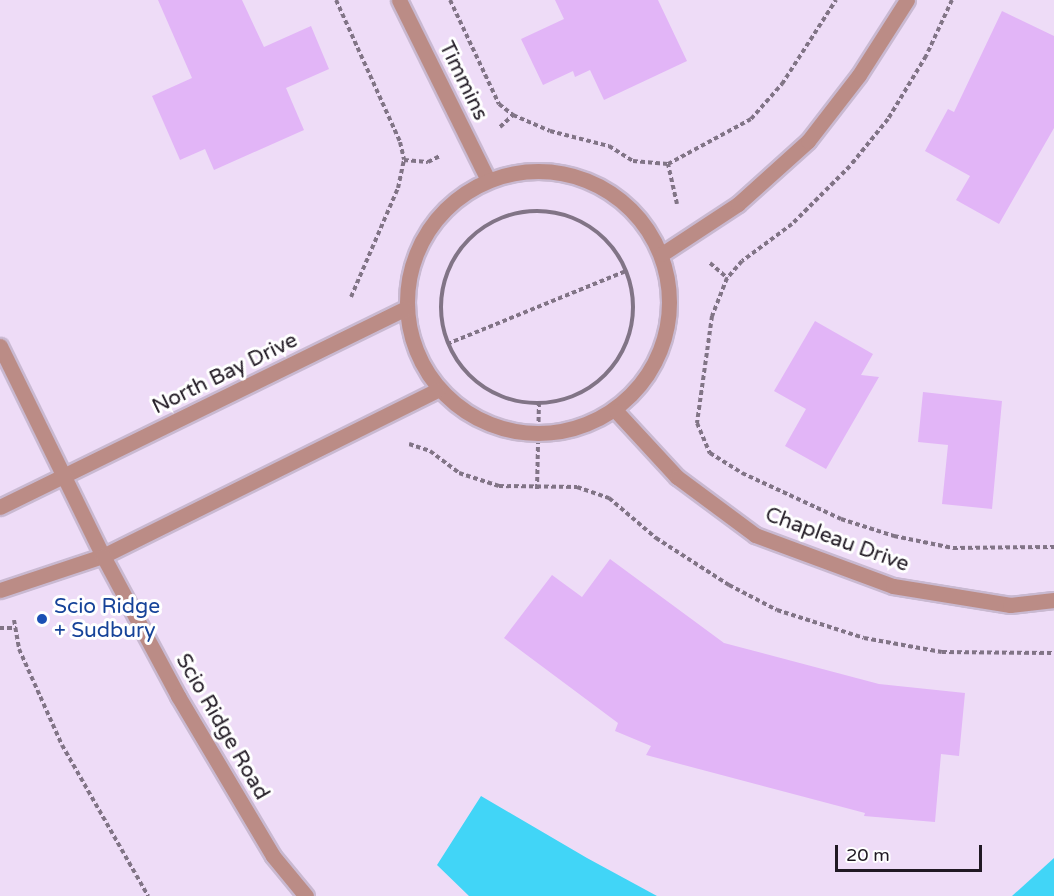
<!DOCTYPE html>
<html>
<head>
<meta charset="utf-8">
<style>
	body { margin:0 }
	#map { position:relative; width:1054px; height:896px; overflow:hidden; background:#eedcf7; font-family:"Varela Round",sans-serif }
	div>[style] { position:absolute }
	.water>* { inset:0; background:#41d5f7 }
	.building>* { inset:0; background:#e2b5f7 }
	.path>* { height:4px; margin-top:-2px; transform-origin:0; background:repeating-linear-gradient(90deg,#817486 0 4.5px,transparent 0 7.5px) }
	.path>.ring { margin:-2px; padding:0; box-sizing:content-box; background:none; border:4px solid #817486; border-radius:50% }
	.roads { filter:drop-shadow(2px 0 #c9b9d1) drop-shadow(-2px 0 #c9b9d1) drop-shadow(0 2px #c9b9d1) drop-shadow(0 -2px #c9b9d1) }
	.minor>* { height:15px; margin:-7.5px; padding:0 7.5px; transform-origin:7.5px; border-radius:7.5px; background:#bb8c86 }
	.minor>.ring { margin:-7.5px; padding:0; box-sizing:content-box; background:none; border:15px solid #bb8c86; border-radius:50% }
	.tertiary>* { height:15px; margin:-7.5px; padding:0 7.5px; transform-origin:7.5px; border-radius:7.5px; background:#bb8c86 }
	.dots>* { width:16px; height:16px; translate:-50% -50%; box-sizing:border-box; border:3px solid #fff; border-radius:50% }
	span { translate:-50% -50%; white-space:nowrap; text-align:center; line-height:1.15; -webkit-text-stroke:6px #fff; paint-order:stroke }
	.street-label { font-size:21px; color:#201923 }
	.transit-label { font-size:21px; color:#164399 }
	.left { translate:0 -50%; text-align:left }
	.scale { position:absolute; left:835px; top:845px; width:147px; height:27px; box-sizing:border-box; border:3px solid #201923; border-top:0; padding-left:8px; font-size:18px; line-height:21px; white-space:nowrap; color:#201923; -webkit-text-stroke:4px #fff; paint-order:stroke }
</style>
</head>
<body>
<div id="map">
	<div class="water">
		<i style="clip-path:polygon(481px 796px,587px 858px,657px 896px,469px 896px,437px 865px)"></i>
		<i style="clip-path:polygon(1054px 858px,1054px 896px,1012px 896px)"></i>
	</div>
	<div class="building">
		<i style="clip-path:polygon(158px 0,242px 0,264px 47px,311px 26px,329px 69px,286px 88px,304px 130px,214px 170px,205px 149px,180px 160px,152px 96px,192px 78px)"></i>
		<i style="clip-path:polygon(555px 0,658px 0,687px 61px,604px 100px,590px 70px,575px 77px,573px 71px,543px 85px,521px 39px,564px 19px)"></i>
		<i style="clip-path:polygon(1002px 11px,1054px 36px,1054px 128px,999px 224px,956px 200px,970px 176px,925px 151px,948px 109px,954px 112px)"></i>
		<i style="clip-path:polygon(815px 321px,873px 354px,861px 375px,879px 377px,826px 469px,785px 446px,806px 409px,774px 391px)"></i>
		<i style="clip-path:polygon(923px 392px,1002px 401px,992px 509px,942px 504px,948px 445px,918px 442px)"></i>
		<i style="clip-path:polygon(610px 559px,724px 643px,879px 684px,965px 693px,959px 756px,941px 754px,935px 822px,864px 816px,865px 813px,646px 755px,651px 746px,615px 731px,618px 723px,504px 638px,552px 575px,582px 597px)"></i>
	</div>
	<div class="path">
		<i style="left:336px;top:0;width:156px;rotate:65.7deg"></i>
		<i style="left:400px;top:142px;width:18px;rotate:77deg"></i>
		<i style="left:450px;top:0;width:115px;rotate:64.8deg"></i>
		<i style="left:499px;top:104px;width:18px;rotate:38deg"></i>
		<i style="left:952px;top:0;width:62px;rotate:114.9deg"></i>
		<i style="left:926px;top:56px;width:74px;rotate:121.1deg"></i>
		<i style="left:888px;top:119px;width:60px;rotate:129deg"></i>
		<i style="left:850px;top:166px;width:82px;rotate:135deg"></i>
		<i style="left:792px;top:224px;width:62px;rotate:143.5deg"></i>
		<i style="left:742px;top:261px;width:23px;rotate:131deg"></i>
		<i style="left:727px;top:278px;width:41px;rotate:111.5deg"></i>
		<i style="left:712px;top:316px;width:108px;rotate:98deg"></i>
		<i style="left:697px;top:423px;width:33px;rotate:67deg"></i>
		<i style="left:710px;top:453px;width:38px;rotate:32deg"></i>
		<i style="left:742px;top:473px;width:109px;rotate:24.9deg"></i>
		<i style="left:841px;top:519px;width:56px;rotate:17.8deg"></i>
		<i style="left:894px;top:536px;width:60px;rotate:11.5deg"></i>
		<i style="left:953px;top:548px;width:101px;rotate:-0.6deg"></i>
		<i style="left:500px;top:127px;width:18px;rotate:-43deg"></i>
		<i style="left:513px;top:115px;width:40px;rotate:23.4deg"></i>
		<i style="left:550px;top:131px;width:61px;rotate:14.3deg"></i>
		<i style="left:609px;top:146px;width:28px;rotate:32deg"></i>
		<i style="left:633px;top:161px;width:35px;rotate:5deg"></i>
		<i style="left:677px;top:204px;width:41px;rotate:-102.7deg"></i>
		<i style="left:668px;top:164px;width:94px;rotate:-28.5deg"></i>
		<i style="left:751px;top:119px;width:47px;rotate:-48.5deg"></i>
		<i style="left:782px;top:84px;width:100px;rotate:-57.3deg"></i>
		<i class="ring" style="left:441px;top:211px;width:188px;height:188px"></i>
		<i style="left:710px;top:263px;width:23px;rotate:41deg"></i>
		<i style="left:351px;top:297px;width:119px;rotate:-66.7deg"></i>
		<i style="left:398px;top:188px;width:29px;rotate:-78deg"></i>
		<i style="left:404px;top:160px;width:24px;rotate:5deg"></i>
		<i style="left:428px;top:162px;width:13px;rotate:-27deg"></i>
		<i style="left:447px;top:344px;width:193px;rotate:-22.2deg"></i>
		<i style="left:409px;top:444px;width:22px;rotate:18deg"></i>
		<i style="left:430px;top:451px;width:36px;rotate:37deg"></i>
		<i style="left:459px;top:473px;width:42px;rotate:18deg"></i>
		<i style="left:499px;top:486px;width:78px;rotate:0.7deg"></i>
		<i style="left:577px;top:487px;width:34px;rotate:19deg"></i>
		<i style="left:609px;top:498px;width:62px;rotate:40.4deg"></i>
		<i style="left:656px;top:538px;width:87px;rotate:32.8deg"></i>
		<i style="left:729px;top:585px;width:54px;rotate:27.5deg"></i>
		<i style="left:777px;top:610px;width:91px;rotate:17.8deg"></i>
		<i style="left:864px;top:638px;width:79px;rotate:10.2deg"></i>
		<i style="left:942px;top:652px;width:112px;rotate:0.5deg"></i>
		<i style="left:537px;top:489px;width:85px;rotate:-88.7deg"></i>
		<i style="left:14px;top:620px;width:29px;rotate:80deg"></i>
		<i style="left:19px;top:649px;width:105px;rotate:65.9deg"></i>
		<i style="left:62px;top:745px;width:174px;rotate:60.3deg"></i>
		<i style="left:0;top:628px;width:16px"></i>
	</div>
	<div class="roads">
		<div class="minor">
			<i style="left:399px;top:0;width:201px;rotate:63.7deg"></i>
			<i class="ring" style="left:407px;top:171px;width:247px;height:247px"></i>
			<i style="left:662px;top:254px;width:91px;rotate:-33.3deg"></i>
			<i style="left:738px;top:204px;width:94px;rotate:-42deg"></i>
			<i style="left:808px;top:141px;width:83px;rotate:-52.3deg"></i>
			<i style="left:859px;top:75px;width:89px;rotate:-57.4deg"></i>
			<i style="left:616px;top:411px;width:90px;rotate:47.3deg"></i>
			<i style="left:677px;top:477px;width:97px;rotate:36.6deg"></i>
			<i style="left:755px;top:535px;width:147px;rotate:20.3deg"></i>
			<i style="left:893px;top:586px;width:119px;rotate:9.2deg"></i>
			<i style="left:1010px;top:605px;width:44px;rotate:-6.5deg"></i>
			<i style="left:0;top:507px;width:451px;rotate:-26.1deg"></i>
			<i style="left:0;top:590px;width:108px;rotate:-18.3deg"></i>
			<i style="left:103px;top:556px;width:373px;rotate:-26.4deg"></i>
		</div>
		<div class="tertiary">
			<i style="left:0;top:346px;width:234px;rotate:63.9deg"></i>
			<i style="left:103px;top:556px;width:159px;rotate:61.8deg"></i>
			<i style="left:178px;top:696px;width:186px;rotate:59.3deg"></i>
			<i style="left:273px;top:856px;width:52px;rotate:50.5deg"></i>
		</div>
	</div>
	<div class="dots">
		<i style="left:42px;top:619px;background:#1a4fb4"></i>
	</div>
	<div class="street-label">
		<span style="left:463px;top:81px;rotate:64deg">Timmins</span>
		<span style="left:225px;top:374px;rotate:-26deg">North Bay Drive</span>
		<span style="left:837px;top:540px;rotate:20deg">Chapleau Drive</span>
		<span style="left:222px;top:727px;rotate:60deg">Scio Ridge Road</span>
	</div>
	<div class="transit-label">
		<span class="left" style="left:54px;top:619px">Scio Ridge<br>+ Sudbury</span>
	</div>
	<div class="scale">20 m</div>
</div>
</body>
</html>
